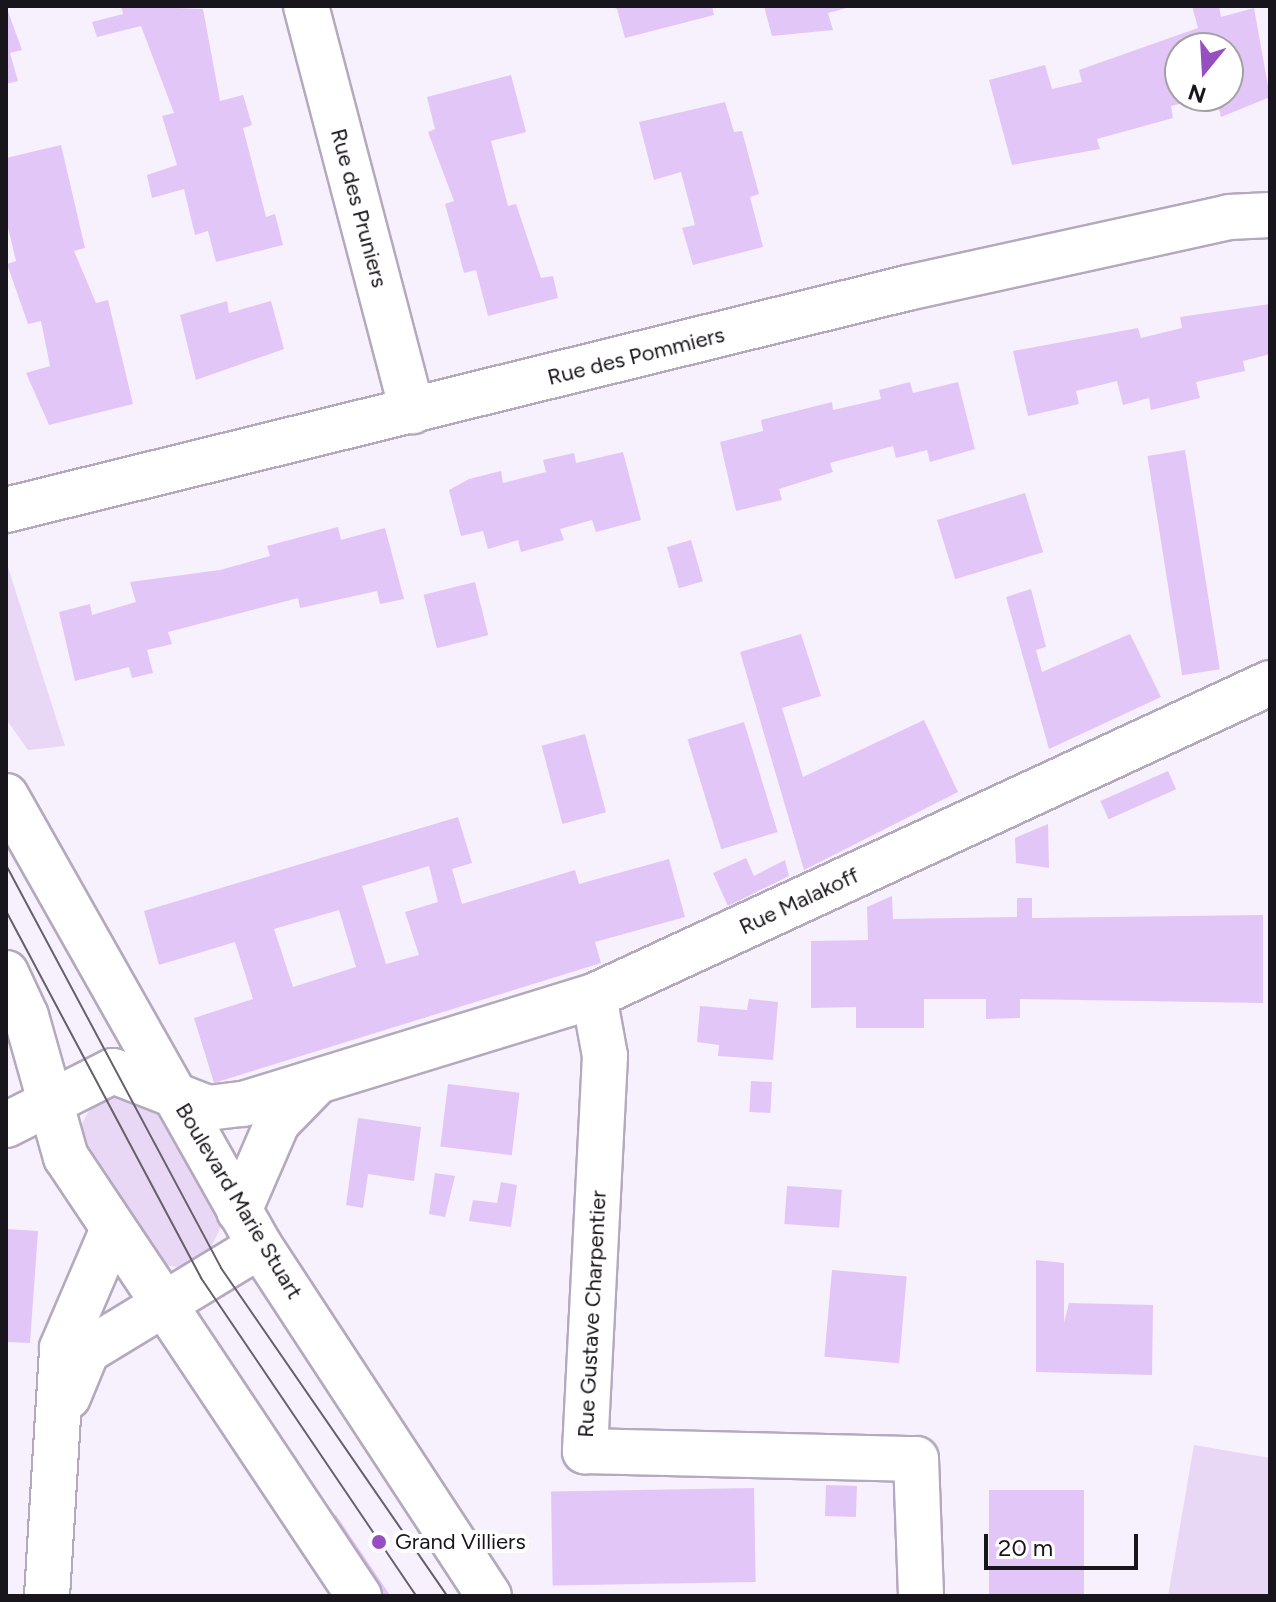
<!DOCTYPE html>
<html>
<head>
<meta charset="utf-8">
<style>
	body { margin:0 }
	#map { position:relative; width:1276px; height:1602px; overflow:hidden; background:#f7f0fd; font-family:Figtree,sans-serif }
	div>[style] { position:absolute }
	.green>* { inset:0; background:#e8d7f5 }
	.building>* { inset:0; background:#e3c6f8; transform-origin:0 0 }
	.roads { filter:drop-shadow(2px 0 #b4a9bd) drop-shadow(-2px 0 #b4a9bd) drop-shadow(0 2px #b4a9bd) drop-shadow(0 -2px #b4a9bd) }
	.street>* { height:44px; margin:-22px; padding:0 22px; transform-origin:22px; border-radius:22px; background:#fff }
	.secondary>* { height:44px; margin:-22px; padding:0 22px; transform-origin:22px; border-radius:22px; background:#fff }
	.tram>* { height:2px; margin:-1px; padding:0 1px; transform-origin:1px; border-radius:1px; background:#656069 }
	.dots>* { width:22px; height:22px; translate:-50% -50%; box-sizing:border-box; border:4px solid #fff; border-radius:50% }
	span { translate:-50% -50%; white-space:nowrap; text-align:center; line-height:1.15; -webkit-text-stroke:8px #fff; paint-order:stroke }
	.street-label { font-size:22px; color:#19151c }
	.poi-label { font-size:22px; color:#19151c }
	.left { translate:0 -50%; text-align:left }
	.frame { position:absolute; inset:0; border:8px solid #19151c; pointer-events:none }
	.north { position:absolute; left:1164px; top:32px; width:80px; height:80px; box-sizing:border-box; background:#fff; border:2px solid #a3a1a4; border-radius:50%; rotate:198deg; font-size:22px; font-weight:700; line-height:32px; text-align:center; color:#19151c }
	.north::after { content:''; display:block; margin:auto; width:28px; height:36px; background:#974ec1; clip-path:polygon(50% 0,100% 100%,50% 72%,0 100%) }
	.scale { position:absolute; left:984px; top:1534px; width:154px; height:36px; box-sizing:border-box; border:4px solid #19151c; border-top:0; padding-left:10px; font-size:24px; line-height:28px; white-space:nowrap; color:#19151c; -webkit-text-stroke:6px #fff; paint-order:stroke }
</style>
</head>
<body>
<div id="map">
	<div class="green">
		<i style="clip-path:polygon(6px 561px,65px 746px,28px 750px,6px 719px)"></i>
		<i style="clip-path:polygon(113px 1094px,162px 1107px,223px 1222px,207px 1256px,182px 1268px,152px 1263px,85px 1150px,81px 1126px,92px 1105px)"></i>
		<i style="clip-path:polygon(1194px 1445px,1270px 1458px,1270px 1596px,1168px 1596px)"></i>
	</div>
	<div class="building">
		<i style="clip-path:polygon(6px 6px,22px 50px,10px 53px,18px 81px,6px 84px)"></i>
		<i style="clip-path:polygon(121px 6px,203px 9px,220px 101px,243px 95px,252px 125px,243px 128px,266px 217px,275px 214px,283px 245px,216px 262px,208px 231px,195px 235px,184px 189px,152px 198px,147px 175px,177px 165px,162px 116px,174px 113px,141px 26px,97px 37px,92px 22px,123px 14px)"></i>
		<i style="clip-path:polygon(610px 6px,712px 6px,714px 15px,625px 38px,617px 9px)"></i>
		<i style="clip-path:polygon(764px 6px,850px 6px,850px 7px,828px 13px,833px 30px,772px 36px)"></i>
		<i style="clip-path:polygon(1192px 6px,1219px 6px,1221px 17px,1254px 8px,1270px 97px,1221px 117px,1216px 96px,1228px 96px,1228px 48px,1180px 48px,1180px 96px,1205px 97px,1171px 106px,1173px 118px,1097px 139px,1100px 149px,1012px 165px,989px 80px,1045px 65px,1052px 89px,1082px 82px,1079px 70px,1198px 28px)"></i>
		<i style="clip-path:polygon(511px 75px,526px 132px,491px 141px,508px 206px,516px 204px,541px 278px,553px 276px,558px 298px,488px 316px,476px 270px,464px 273px,457px 247px,445px 204px,454px 201px,428px 132px,435px 129px,427px 97px)"></i>
		<i style="clip-path:polygon(725px 102px,734px 132px,742px 131px,759px 194px,750px 197px,763px 247px,693px 265px,682px 228px,695px 225px,681px 172px,654px 180px,639px 122px)"></i>
		<i style="clip-path:polygon(61px 145px,85px 248px,74px 251px,96px 303px,108px 300px,133px 404px,49px 425px,26px 373px,50px 366px,41px 321px,28px 324px,7px 264px,16px 261px,6px 219px,6px 158px)"></i>
		<i style="clip-path:polygon(227px 301px,229px 313px,271px 301px,284px 349px,196px 380px,180px 315px)"></i>
		<i style="clip-path:polygon(1270px 304px,1270px 354px,1243px 361px,1245px 371px,1196px 382px,1200px 398px,1151px 410px,1149px 398px,1123px 405px,1117px 381px,1076px 391px,1079px 404px,1028px 416px,1013px 351px,1138px 328px,1141px 338px,1182px 328px,1180px 317px)"></i>
		<i style="clip-path:polygon(910px 382px,913px 393px,958px 382px,975px 449px,930px 462px,927px 450px,896px 458px,893px 446px,830px 463px,833px 472px,779px 489px,782px 500px,736px 511px,720px 442px,763px 431px,761px 420px,832px 402px,833px 410px,881px 399px,879px 390px)"></i>
		<i style="left:1185px;top:450px;width:222px;height:38px;rotate:81deg"></i>
		<i style="clip-path:polygon(623px 452px,641px 520px,596px 532px,592px 520px,560px 529px,564px 540px,521px 552px,518px 540px,488px 549px,483px 531px,461px 536px,449px 490px,469px 479px,501px 471px,503px 483px,546px 472px,543px 460px,574px 453px,576px 463px)"></i>
		<i style="left:1025px;top:493px;width:62px;height:92px;rotate:73deg"></i>
		<i style="clip-path:polygon(338px 527px,341px 540px,385px 528px,404px 599px,380px 604px,377px 591px,300px 608px,298px 598px,168px 632px,172px 644px,147px 650px,153px 673px,132px 678px,129px 667px,75px 681px,59px 612px,90px 604px,92px 615px,136px 602px,130px 582px,220px 570px,270px 556px,267px 546px)"></i>
		<i style="left:691px;top:540px;width:43px;height:25px;rotate:74deg"></i>
		<i style="left:475px;top:582px;width:55px;height:53px;rotate:76deg"></i>
		<i style="clip-path:polygon(1031px 589px,1046px 647px,1036px 650px,1042px 672px,1130px 634px,1161px 697px,1049px 749px,1006px 597px)"></i>
		<i style="clip-path:polygon(801px 634px,821px 696px,782px 708px,803px 777px,924px 720px,958px 792px,804px 870px,740px 652px)"></i>
		<i style="left:744px;top:722px;width:115px;height:59px;rotate:73deg"></i>
		<i style="left:585px;top:734px;width:81px;height:45px;rotate:75deg"></i>
		<i style="left:1168px;top:771px;width:20px;height:74px;rotate:66deg"></i>
		<i style="clip-path:polygon(evenodd,458px 817px,472px 863px,452px 869px,462px 904px,575px 870px,579px 884px,669px 859px,685px 917px,595px 942px,601px 963px,214px 1083px,194px 1018px,253px 999px,235px 942px,159px 965px,144px 911px,458px 817px,429px 866px,438px 902px,405px 912px,419px 955px,386px 964px,362px 886px,429px 866px,458px 817px,339px 910px,356px 967px,293px 987px,274px 929px,339px 910px)"></i>
		<i style="clip-path:polygon(1048px 824px,1049px 868px,1016px 863px,1015px 838px)"></i>
		<i style="clip-path:polygon(746px 858px,754px 876px,785px 860px,789px 876px,728px 906px,713px 873px)"></i>
		<i style="clip-path:polygon(892px 896px,893px 919px,1017px 917px,1017px 898px,1032px 898px,1032px 918px,1263px 915px,1263px 1003px,1020px 999px,1020px 1018px,986px 1019px,986px 999px,924px 999px,924px 1028px,856px 1028px,856px 1007px,811px 1008px,811px 941px,868px 940px,867px 907px)"></i>
		<i style="clip-path:polygon(749px 999px,778px 1002px,773px 1060px,718px 1056px,719px 1045px,697px 1042px,700px 1006px,747px 1010px)"></i>
		<i style="left:751px;top:1081px;width:21px;height:31px;rotate:3deg"></i>
		<i style="left:448px;top:1084px;width:72px;height:63px;rotate:7deg"></i>
		<i style="clip-path:polygon(358px 1118px,421px 1127px,414px 1181px,368px 1174px,363px 1208px,346px 1205px)"></i>
		<i style="clip-path:polygon(435px 1173px,455px 1176px,445px 1217px,429px 1214px)"></i>
		<i style="clip-path:polygon(501px 1182px,517px 1185px,511px 1227px,469px 1221px,473px 1200px,497px 1203px)"></i>
		<i style="left:787px;top:1186px;width:55px;height:38px;rotate:4deg"></i>
		<i style="clip-path:polygon(6px 1229px,38px 1231px,30px 1343px,6px 1342px)"></i>
		<i style="clip-path:polygon(1036px 1260px,1064px 1263px,1064px 1323px,1069px 1303px,1153px 1305px,1152px 1375px,1036px 1372px)"></i>
		<i style="left:832px;top:1270px;width:75px;height:87px;rotate:5deg"></i>
		<i style="left:826px;top:1485px;width:31px;height:31px;rotate:2deg"></i>
		<i style="left:754px;top:1488px;width:94px;height:203px;rotate:89deg"></i>
		<i style="left:989px;top:1490px;width:95px;height:106px"></i>
		<i style="left:336px;top:1515px;width:98px;height:12px;rotate:56deg"></i>
	</div>
	<div class="roads">
		<div class="street">
			<i style="left:306px;top:6px;width:419px;rotate:75.3deg"></i>
			<i style="left:6px;top:510px;width:928px;rotate:-13.84deg"></i>
			<i style="left:907px;top:288px;width:330px;rotate:-12.4deg"></i>
			<i style="left:1229px;top:217px;width:41px;rotate:-2.8deg"></i>
			<i style="left:594px;top:996px;width:61px;rotate:79.6deg"></i>
			<i style="left:605px;top:1056px;width:396px;rotate:92.9deg"></i>
			<i style="left:585px;top:1451px;width:331px;rotate:1.4deg"></i>
			<i style="left:916px;top:1459px;width:137px;rotate:87.9deg"></i>
			<i style="left:6px;top:1125px;width:120px;rotate:-26.8deg"></i>
			<i style="left:113px;top:1071px;width:102px;rotate:21.3deg"></i>
			<i style="left:208px;top:1108px;width:35px;rotate:-7deg"></i>
			<i style="left:243px;top:1104px;width:367px;rotate:-17.1deg"></i>
			<i style="left:594px;top:996px;width:745px;rotate:-24.84deg"></i>
			<i style="left:239px;top:1211px;width:96px;rotate:-66.6deg"></i>
			<i style="left:277px;top:1123px;width:53px;rotate:-45.8deg"></i>
			<i style="left:68px;top:1397px;width:50px;rotate:-67.6deg"></i>
			<i style="left:87px;top:1351px;width:202px;rotate:-31.3deg"></i>
			<i style="left:47px;top:1596px;width:248px;rotate:-86.5deg"></i>
			<i style="left:62px;top:1348px;width:129px;rotate:-66.8deg"></i>
		</div>
		<div class="secondary">
			<i style="left:6px;top:796px;width:517px;rotate:60.56deg"></i>
			<i style="left:260px;top:1246px;width:418px;rotate:56.8deg"></i>
			<i style="left:6px;top:973px;width:47px;rotate:65.1deg"></i>
			<i style="left:26px;top:1016px;width:147px;rotate:74.2deg"></i>
			<i style="left:66px;top:1157px;width:528px;rotate:56.28deg"></i>
		</div>
	</div>
	<div class="tram">
		<i style="left:6px;top:865px;width:457px;rotate:61.9deg"></i>
		<i style="left:221px;top:1268px;width:398px;rotate:55.4deg"></i>
		<i style="left:6px;top:911px;width:416px;rotate:62deg"></i>
		<i style="left:201px;top:1278px;width:384px;rotate:55.9deg"></i>
	</div>
	<div class="dots">
		<i style="left:379px;top:1542px;background:#974ec1"></i>
	</div>
	<div class="street-label">
		<span style="left:359px;top:208px;rotate:75deg">Rue des Pruniers</span>
		<span style="left:636px;top:356px;rotate:-14deg">Rue des Pommiers</span>
		<span style="left:799px;top:901px;rotate:-25deg">Rue Malakoff</span>
		<span style="left:239px;top:1201px;rotate:59deg">Boulevard Marie Stuart</span>
		<span style="left:592px;top:1314px;rotate:-87deg">Rue Gustave Charpentier</span>
	</div>
	<div class="poi-label">
		<span class="left" style="left:395px;top:1542px">Grand Villiers</span>
	</div>
	<div class="frame"></div>
	<div class="north">N</div>
	<div class="scale">20 m</div>
</div>
</body>
</html>
